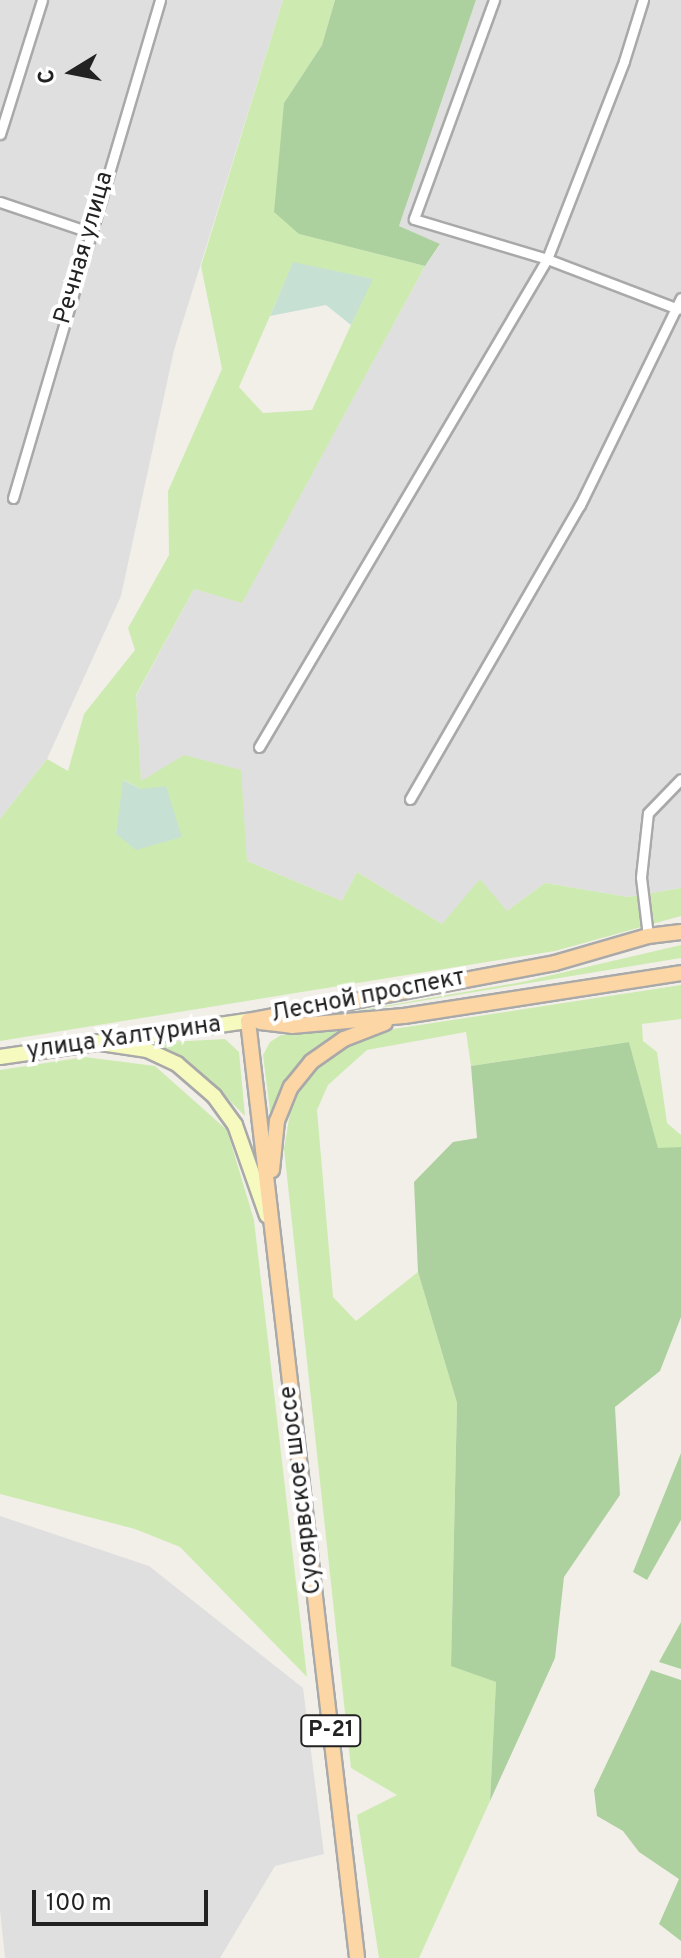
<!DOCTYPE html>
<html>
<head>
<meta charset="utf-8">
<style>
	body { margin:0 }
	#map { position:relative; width:681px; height:1958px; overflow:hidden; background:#f2efe9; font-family:Overpass,sans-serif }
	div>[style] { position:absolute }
	.residential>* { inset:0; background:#e0dfdf }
	.grass>* { inset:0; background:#cdebb0 }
	.forest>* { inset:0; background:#add19e }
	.wetland>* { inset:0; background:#c6e0d4 }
	.roads { filter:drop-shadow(2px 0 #a9a9a9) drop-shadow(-2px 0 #a9a9a9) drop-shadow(0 2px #a9a9a9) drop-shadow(0 -2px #a9a9a9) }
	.minor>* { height:9px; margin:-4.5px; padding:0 4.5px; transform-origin:4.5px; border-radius:4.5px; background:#fff }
	.secondary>* { height:14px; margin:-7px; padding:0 7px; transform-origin:7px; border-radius:7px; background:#f7fabf }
	.primary>* { height:14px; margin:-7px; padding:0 7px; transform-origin:7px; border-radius:7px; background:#fcd6a4 }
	span { translate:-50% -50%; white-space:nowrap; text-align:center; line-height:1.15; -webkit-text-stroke:8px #fff; paint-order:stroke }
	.shield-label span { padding:2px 6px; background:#fff; border:2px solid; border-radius:6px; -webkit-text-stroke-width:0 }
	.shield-label { font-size:22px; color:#222; font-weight:700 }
	.street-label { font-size:24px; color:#222 }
	.north { position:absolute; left:32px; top:32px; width:80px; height:80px; -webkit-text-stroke:6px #fff; paint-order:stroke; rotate:260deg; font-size:22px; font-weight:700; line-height:32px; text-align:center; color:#222 }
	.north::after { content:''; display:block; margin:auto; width:28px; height:36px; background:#222; clip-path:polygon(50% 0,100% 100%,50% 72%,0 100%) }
	.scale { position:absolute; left:32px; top:1890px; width:176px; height:36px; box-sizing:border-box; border:4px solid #222; border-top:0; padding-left:10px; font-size:24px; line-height:28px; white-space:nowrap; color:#222; -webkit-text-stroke:6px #fff; paint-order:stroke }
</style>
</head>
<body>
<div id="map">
	<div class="residential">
		<i style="clip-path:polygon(0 0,283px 0,174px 350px,121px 596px,47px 759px,0 819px)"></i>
		<i style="clip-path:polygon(476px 0,681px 0,681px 888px,628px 897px,545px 883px,507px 911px,442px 924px,357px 872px,342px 901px,247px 861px,141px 782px,136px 696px,194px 589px,242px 602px,425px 266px,440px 245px,399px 226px)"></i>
		<i style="clip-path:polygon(0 1516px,149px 1566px,303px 1688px,324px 1854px,275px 1866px,220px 1958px,5px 1958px,0 1910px)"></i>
	</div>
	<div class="grass">
		<i style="clip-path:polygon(evenodd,283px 0,335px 0,322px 45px,284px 103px,299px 234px,425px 266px,242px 603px,194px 589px,136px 695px,141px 781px,184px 755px,241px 770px,247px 861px,342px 901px,357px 872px,442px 924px,480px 879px,507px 911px,545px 883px,628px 897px,681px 888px,681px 916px,555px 951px,0 1041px,0 819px,47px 759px,68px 771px,84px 714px,135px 650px,128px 628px,169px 555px,168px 491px,222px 369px,201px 266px,283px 0,293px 263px,372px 279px,312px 410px,263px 413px,239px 387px,293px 263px,283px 0,124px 780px,141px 789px,116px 834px,124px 780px)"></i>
		<i style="clip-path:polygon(681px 945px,681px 958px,299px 1021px,522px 982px)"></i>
		<i style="clip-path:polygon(681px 985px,681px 1019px,642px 1024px,643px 1041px,657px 1052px,667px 1123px,681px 1135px,681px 1147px,658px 1149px,629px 1042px,471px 1066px,466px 1032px,367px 1050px,328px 1085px,317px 1110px,333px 1297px,356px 1321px,418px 1272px,457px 1403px,451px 1665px,496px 1682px,490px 1801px,419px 1958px,379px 1958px,357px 1815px,397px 1795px,351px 1768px,284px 1149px,291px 1107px,307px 1078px,343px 1048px,387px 1030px)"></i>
		<i style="clip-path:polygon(345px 1030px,318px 1046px,295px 1072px,271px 1119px,263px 1055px,270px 1042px,281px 1035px)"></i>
		<i style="clip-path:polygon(225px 1039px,239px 1052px,245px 1116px,219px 1090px,150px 1043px)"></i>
		<i style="clip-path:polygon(85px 1057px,155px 1066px,227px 1130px,254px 1220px,307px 1677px,180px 1547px,135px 1529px,0 1494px,0 1070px)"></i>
	</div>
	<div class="forest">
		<i style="clip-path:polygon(335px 0,476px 0,399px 226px,440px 244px,425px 266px,299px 234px,274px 212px,284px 103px,322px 45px)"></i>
		<i style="clip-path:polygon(629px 1042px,658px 1148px,681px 1147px,681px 1317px,660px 1371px,615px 1407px,620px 1495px,564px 1577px,555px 1658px,490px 1801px,496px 1682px,451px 1666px,457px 1403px,418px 1272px,414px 1182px,453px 1142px,477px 1138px,471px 1066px)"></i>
		<i style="clip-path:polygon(681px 1453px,681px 1520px,647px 1580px,633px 1572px)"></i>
		<i style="clip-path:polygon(681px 1622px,681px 1669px,659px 1662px)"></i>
		<i style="clip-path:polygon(651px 1670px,681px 1680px,681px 1941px,659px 1924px,679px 1879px,639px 1852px,623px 1831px,597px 1816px,594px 1790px)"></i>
	</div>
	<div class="wetland">
		<i style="clip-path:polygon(293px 262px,373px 279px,351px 325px,326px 305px,270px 316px)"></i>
		<i style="clip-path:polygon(123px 780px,141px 789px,166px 786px,182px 837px,136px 850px,116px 834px)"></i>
	</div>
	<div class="roads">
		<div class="minor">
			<i style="left:494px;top:0;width:233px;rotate:110.1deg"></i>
			<i style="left:414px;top:219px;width:139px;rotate:16.7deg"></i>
			<i style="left:547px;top:259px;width:140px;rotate:20.9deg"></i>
			<i style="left:0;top:134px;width:140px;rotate:-72.6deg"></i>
			<i style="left:0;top:202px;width:94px;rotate:18.6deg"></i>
			<i style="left:13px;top:498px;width:519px;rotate:-73.55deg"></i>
			<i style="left:259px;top:747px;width:567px;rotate:-59.45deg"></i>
			<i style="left:547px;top:259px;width:212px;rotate:-68.7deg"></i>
			<i style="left:624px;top:61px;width:64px;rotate:-72.7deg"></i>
			<i style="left:410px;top:799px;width:340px;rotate:-60deg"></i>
			<i style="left:580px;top:505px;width:230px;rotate:-64deg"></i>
			<i style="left:648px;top:936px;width:59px;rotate:-96.8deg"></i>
			<i style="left:641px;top:877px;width:64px;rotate:-83.8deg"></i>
			<i style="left:648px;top:813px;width:47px;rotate:-45.9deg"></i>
		</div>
		<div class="secondary">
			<i style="left:94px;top:1042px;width:54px;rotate:8.6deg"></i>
			<i style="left:147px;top:1050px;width:33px;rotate:25deg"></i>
			<i style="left:177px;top:1064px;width:49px;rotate:40.9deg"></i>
			<i style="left:214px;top:1096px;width:36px;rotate:54deg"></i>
			<i style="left:235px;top:1125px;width:96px;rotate:70.6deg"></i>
			<i style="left:0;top:1057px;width:251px;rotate:-8.3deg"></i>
		</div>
		<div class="primary">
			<i style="left:248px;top:1021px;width:943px;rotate:83.36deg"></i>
			<i style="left:248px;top:1021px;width:312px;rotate:-10.7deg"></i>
			<i style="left:555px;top:963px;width:97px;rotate:-16.2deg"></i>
			<i style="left:648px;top:936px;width:33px;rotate:-7deg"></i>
			<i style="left:260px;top:1022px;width:32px;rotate:7deg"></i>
			<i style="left:292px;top:1026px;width:112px;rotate:-5.1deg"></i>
			<i style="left:404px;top:1016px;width:280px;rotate:-8.8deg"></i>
			<i style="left:272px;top:1170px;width:49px;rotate:-84.2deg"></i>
			<i style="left:277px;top:1121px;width:37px;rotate:-68deg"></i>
			<i style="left:291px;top:1087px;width:32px;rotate:-51deg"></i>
			<i style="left:311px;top:1062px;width:40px;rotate:-34.9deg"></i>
			<i style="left:344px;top:1039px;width:44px;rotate:-21.3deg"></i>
		</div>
	</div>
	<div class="shield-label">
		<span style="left:331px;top:1731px">Р-21</span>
	</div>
	<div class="street-label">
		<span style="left:85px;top:248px;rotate:-74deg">Речная улица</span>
		<span style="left:368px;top:997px;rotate:-11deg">Лесной проспект</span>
		<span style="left:124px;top:1039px;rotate:-8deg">улица Халтурина</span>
		<span style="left:302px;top:1490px;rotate:-97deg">Суоярвское шоссе</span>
	</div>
	<div class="north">С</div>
	<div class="scale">100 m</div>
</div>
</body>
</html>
